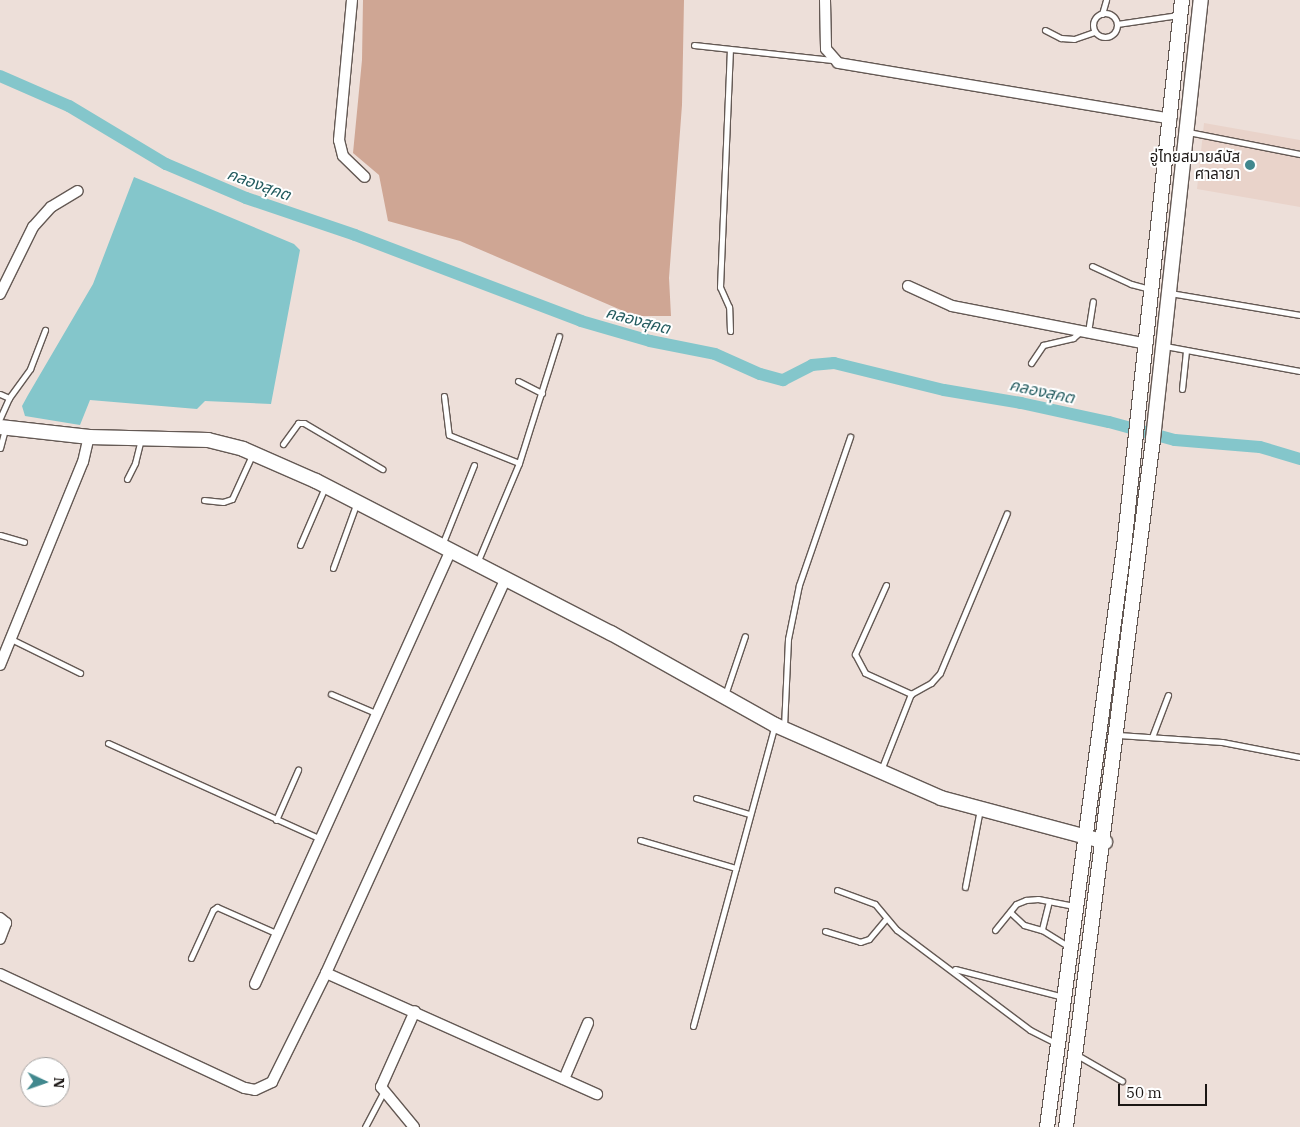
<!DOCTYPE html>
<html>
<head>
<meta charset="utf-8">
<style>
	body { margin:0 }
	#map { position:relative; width:1300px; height:1127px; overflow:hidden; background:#eddfd9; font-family:"IBM Plex Serif","Noto Sans Thai",serif }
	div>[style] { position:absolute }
	.built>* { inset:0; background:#e9d3ca }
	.green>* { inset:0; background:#cfa694 }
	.water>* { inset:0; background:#84c6cb }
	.canal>* { height:12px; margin:-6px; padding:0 6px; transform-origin:6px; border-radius:6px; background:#84c6cb }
	.roads { filter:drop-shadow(1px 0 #645954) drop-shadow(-1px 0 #645954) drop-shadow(0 1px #645954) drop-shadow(0 -1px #645954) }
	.lane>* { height:5px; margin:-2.5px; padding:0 2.5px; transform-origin:2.5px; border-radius:2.5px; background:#fff }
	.lane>.ring { margin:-2.5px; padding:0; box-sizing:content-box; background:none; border:5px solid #fff; border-radius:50% }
	.street>* { height:10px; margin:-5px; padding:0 5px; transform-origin:5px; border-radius:5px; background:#fff }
	.secondary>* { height:14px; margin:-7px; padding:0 7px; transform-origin:7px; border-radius:7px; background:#fff }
	.dots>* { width:14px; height:14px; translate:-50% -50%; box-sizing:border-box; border:2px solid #fff; border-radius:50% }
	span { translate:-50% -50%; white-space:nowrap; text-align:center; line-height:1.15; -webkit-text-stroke:4px #fff; paint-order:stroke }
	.poi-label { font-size:15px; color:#1b1614 }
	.right { translate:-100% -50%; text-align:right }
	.water-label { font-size:16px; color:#235b5f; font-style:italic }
	.north { position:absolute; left:20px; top:1057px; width:50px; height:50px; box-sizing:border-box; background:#fff; border:1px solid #a4a2a1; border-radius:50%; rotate:93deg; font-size:14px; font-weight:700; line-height:20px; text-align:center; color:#1b1614 }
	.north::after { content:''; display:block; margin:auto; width:18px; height:22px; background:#41888e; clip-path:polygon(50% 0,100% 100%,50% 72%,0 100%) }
	.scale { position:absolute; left:1118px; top:1084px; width:89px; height:22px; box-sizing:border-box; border:2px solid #1b1614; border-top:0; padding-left:6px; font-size:15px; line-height:18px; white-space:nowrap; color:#1b1614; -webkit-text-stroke:4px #fff; paint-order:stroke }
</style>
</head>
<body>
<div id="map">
	<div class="built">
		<i style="clip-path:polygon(1204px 123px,1300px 140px,1300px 207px,1197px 189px)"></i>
	</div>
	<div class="green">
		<i style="clip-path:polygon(363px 0,684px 0,682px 105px,669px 278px,671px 316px,635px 316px,460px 241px,388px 221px,379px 175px,353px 153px,362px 60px)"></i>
	</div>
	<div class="water">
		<i style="clip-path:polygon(134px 177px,294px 244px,300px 250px,271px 404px,205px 401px,197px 409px,90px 400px,80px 425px,25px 416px,22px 406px,28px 395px,93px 284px)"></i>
	</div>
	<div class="canal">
		<i style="left:0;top:76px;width:75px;rotate:23.5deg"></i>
		<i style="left:69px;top:106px;width:113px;rotate:30.9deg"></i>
		<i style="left:166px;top:164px;width:87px;rotate:23deg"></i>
		<i style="left:246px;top:198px;width:115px;rotate:18.7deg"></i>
		<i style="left:355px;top:235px;width:242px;rotate:20.8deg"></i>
		<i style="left:581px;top:321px;width:72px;rotate:16.2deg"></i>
		<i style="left:650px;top:341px;width:66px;rotate:11.3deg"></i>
		<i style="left:715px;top:354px;width:49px;rotate:24deg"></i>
		<i style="left:760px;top:374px;width:24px;rotate:15deg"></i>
		<i style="left:783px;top:380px;width:33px;rotate:-27deg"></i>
		<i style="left:812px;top:365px;width:22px;rotate:-5deg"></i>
		<i style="left:834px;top:363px;width:113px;rotate:13.8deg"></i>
		<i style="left:944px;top:390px;width:78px;rotate:9.6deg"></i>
		<i style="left:1021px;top:403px;width:90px;rotate:12.2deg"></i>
		<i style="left:1109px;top:422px;width:68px;rotate:15.3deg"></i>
		<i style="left:1175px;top:440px;width:85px;rotate:4.7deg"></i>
		<i style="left:1260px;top:447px;width:42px;rotate:16.7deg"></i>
	</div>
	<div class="roads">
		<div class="lane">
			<i class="ring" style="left:1093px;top:13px;width:19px;height:19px"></i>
			<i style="left:1102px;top:14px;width:15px;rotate:-74deg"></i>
			<i style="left:1117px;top:24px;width:62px;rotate:-8.4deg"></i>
			<i style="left:1045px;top:30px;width:18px;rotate:27deg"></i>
			<i style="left:1061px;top:38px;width:13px;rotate:4deg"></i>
			<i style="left:1074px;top:39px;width:21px;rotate:-19deg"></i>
			<i style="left:694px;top:45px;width:139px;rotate:6.2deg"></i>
			<i style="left:1188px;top:132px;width:114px;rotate:11.1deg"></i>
			<i style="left:1092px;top:266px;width:43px;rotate:24.8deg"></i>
			<i style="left:1131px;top:284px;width:20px;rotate:15deg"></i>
			<i style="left:1170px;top:293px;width:132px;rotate:9.6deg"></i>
			<i style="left:730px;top:331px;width:24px;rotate:-92deg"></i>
			<i style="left:729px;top:307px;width:22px;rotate:-114deg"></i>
			<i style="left:720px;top:287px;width:238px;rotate:-87.6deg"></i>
			<i style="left:1088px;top:332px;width:31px;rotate:-81deg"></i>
			<i style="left:1165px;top:346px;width:137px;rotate:10.5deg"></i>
			<i style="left:1031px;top:363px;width:22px;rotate:-56deg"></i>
			<i style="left:1043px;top:345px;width:31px;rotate:-13deg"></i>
			<i style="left:1073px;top:338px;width:11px;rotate:-41deg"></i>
			<i style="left:518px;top:381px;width:27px;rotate:27deg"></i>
			<i style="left:1182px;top:389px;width:39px;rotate:-84deg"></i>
			<i style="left:0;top:394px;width:10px;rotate:24deg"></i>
			<i style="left:9px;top:398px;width:22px;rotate:114deg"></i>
			<i style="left:444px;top:396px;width:39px;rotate:83deg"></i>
			<i style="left:449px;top:435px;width:75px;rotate:21.8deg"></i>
			<i style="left:9px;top:398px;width:36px;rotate:-54deg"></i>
			<i style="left:30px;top:369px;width:42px;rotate:-69deg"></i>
			<i style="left:283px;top:444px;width:26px;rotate:-54deg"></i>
			<i style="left:298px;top:423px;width:6px"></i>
			<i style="left:304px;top:423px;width:91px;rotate:30.5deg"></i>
			<i style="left:0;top:448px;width:20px;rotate:-75deg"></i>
			<i style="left:127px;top:479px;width:18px;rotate:-63deg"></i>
			<i style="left:135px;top:463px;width:25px;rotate:-76deg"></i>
			<i style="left:204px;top:500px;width:19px;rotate:6deg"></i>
			<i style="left:223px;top:502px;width:9px;rotate:-18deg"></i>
			<i style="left:232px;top:499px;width:51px;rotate:-65.5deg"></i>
			<i style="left:0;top:535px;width:25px;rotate:16deg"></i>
			<i style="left:300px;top:545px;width:63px;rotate:-66.7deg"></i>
			<i style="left:442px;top:545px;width:86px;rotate:-68.2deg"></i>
			<i style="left:477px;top:563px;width:108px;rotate:-67.2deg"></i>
			<i style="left:519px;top:463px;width:133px;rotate:-72.5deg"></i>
			<i style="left:333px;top:568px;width:70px;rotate:-70deg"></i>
			<i style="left:886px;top:585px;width:76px;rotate:114.2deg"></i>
			<i style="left:855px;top:654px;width:21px;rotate:62deg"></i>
			<i style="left:865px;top:673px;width:51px;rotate:24.5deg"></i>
			<i style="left:11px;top:639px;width:77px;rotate:26.2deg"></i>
			<i style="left:331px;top:694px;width:51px;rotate:23.1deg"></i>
			<i style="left:725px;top:695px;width:62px;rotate:-71.3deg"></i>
			<i style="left:784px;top:727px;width:88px;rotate:-87.4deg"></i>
			<i style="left:788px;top:639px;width:55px;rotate:-78.5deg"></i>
			<i style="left:799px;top:585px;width:157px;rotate:-71deg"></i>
			<i style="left:1118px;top:735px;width:104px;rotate:3.9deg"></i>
			<i style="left:1222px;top:742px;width:79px;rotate:10.9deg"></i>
			<i style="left:1152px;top:737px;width:45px;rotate:-69.1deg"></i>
			<i style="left:108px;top:743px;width:234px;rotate:24.3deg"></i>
			<i style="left:881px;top:770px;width:82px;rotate:-68.5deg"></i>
			<i style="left:911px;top:694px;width:23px;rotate:-29deg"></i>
			<i style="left:931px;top:683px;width:13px;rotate:-48deg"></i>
			<i style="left:940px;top:673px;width:173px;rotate:-67.3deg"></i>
			<i style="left:696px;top:798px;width:55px;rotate:16.8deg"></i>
			<i style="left:276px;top:820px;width:55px;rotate:-66.3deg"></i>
			<i style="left:640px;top:840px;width:100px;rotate:16.3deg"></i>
			<i style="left:965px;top:887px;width:79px;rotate:-79.1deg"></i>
			<i style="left:837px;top:890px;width:40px;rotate:20.2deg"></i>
			<i style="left:875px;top:904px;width:34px;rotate:50deg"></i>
			<i style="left:897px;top:930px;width:166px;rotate:36.9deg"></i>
			<i style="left:1030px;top:1030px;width:30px;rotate:27deg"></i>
			<i style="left:1049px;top:901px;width:30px;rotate:104deg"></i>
			<i style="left:1042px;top:930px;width:31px;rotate:32deg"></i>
			<i style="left:1010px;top:912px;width:19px;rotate:43deg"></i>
			<i style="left:1024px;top:925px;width:19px;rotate:16deg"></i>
			<i style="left:995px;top:930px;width:33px;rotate:-51deg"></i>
			<i style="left:1016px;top:904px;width:11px;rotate:-22deg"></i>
			<i style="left:1026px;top:900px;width:12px;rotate:-5deg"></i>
			<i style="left:1038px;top:899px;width:38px;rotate:11deg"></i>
			<i style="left:825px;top:931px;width:37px;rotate:17deg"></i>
			<i style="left:860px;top:942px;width:9px;rotate:-18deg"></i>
			<i style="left:869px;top:939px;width:26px;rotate:-50deg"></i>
			<i style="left:191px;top:958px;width:53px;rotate:-65.4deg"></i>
			<i style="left:213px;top:910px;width:5px;rotate:-37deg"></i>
			<i style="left:217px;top:907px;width:67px;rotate:23.9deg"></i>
			<i style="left:955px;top:969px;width:112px;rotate:14.5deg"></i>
			<i style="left:693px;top:1026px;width:310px;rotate:-74.8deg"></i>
			<i style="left:1077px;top:1055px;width:52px;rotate:30deg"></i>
			<i style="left:365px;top:1127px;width:41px;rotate:-62.2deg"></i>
		</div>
		<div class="street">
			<i style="left:352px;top:0;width:141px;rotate:95.3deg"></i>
			<i style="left:339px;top:140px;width:16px;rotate:76deg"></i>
			<i style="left:343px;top:156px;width:30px;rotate:44deg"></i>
			<i style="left:825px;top:0;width:49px;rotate:88.8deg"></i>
			<i style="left:826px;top:49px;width:18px;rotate:49deg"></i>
			<i style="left:838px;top:63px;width:338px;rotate:9.5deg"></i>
			<i style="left:908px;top:286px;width:48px;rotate:24.4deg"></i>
			<i style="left:952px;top:306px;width:199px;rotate:11deg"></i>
			<i style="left:0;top:294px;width:75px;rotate:-63.8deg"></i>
			<i style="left:33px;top:227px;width:27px;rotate:-48deg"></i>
			<i style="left:51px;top:207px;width:31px;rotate:-31deg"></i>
			<i style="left:0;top:665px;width:219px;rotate:-67.8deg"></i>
			<i style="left:83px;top:462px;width:26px;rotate:-77deg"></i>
			<i style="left:0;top:918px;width:8px;rotate:40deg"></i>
			<i style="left:6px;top:923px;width:17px;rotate:111deg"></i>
			<i style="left:326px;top:973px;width:297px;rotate:24.1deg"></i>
			<i style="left:0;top:974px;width:270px;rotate:25deg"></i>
			<i style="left:245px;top:1088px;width:10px;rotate:11deg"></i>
			<i style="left:255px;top:1090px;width:19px;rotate:-25deg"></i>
			<i style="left:272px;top:1082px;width:122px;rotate:-63.6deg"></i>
			<i style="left:326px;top:973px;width:432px;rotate:-65.5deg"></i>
			<i style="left:255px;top:984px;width:473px;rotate:-65.7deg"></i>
			<i style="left:564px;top:1079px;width:61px;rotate:-66.8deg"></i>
			<i style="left:414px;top:1127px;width:52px;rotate:-129.5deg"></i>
			<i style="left:381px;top:1087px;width:83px;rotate:-65.9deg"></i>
		</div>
		<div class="secondary">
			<i style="left:0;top:427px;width:90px;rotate:6.4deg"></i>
			<i style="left:89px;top:437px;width:119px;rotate:1.4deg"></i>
			<i style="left:208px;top:440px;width:36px;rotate:14deg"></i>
			<i style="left:243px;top:449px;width:80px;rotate:23.7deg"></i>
			<i style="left:316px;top:481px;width:332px;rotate:27.3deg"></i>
			<i style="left:611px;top:633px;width:188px;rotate:29.3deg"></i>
			<i style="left:775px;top:725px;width:181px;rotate:23.7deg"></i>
			<i style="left:941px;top:798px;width:170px;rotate:15deg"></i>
			<i style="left:1047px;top:1127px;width:585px;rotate:-82.44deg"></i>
			<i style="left:1124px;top:547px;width:550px;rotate:-83.95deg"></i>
			<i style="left:1066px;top:1127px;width:693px;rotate:-82.79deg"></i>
			<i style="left:1153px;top:439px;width:442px;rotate:-83.8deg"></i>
		</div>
	</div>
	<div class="dots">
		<i style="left:1250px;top:165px;background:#41888e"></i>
	</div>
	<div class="poi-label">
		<span class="right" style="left:1240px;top:165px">อู่ไทยสมายล์บัส<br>ศาลายา</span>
	</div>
	<div class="water-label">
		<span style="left:259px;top:184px;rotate:20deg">คลองสุคต</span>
		<span style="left:638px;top:320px;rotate:15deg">คลองสุคต</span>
		<span style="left:1042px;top:391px;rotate:12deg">คลองสุคต</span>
	</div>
	<div class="north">N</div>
	<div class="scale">50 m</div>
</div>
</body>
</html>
